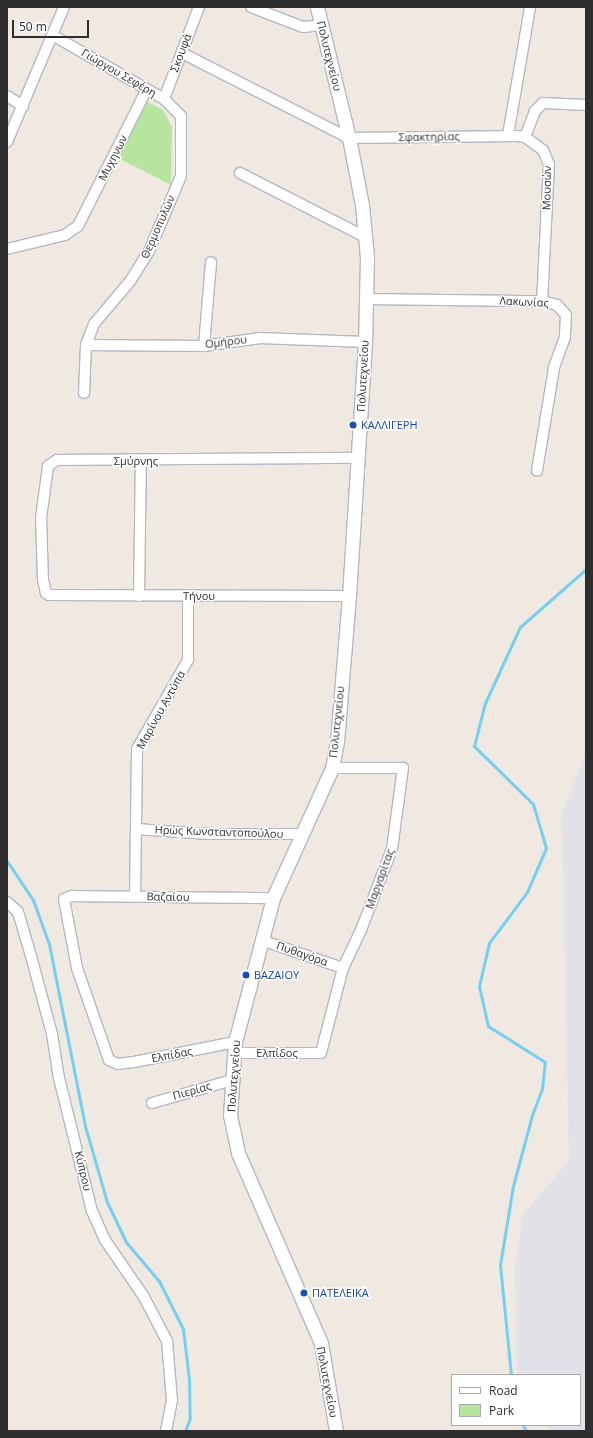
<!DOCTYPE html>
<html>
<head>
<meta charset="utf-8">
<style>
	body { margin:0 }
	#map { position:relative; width:593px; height:1438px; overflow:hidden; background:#efe9e1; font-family:"Open Sans",sans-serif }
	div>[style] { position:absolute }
	.industrial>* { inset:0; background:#e3e1e8 }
	.green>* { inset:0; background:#b6e59e }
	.stream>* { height:3px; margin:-1.5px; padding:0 1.5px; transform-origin:1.5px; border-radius:1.5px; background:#75cff0 }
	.roads { filter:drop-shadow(1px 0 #b4b7c1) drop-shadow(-1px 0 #b4b7c1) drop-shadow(0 1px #b4b7c1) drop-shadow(0 -1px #b4b7c1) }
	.minor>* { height:10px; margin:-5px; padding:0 5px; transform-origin:5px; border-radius:5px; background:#fff }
	.tertiary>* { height:13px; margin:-6.5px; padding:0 6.5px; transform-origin:6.5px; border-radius:6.5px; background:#fff }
	.dots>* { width:11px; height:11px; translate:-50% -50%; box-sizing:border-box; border:2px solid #fff; border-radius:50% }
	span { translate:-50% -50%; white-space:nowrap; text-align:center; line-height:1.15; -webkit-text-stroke:3px #fff; paint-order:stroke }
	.street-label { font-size:11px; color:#2e2e2e }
	.transit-label { font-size:11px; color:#164399 }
	.left { translate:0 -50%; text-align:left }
	.frame { position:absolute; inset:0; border:8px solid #2e2e2e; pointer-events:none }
	.legend { position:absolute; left:451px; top:1374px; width:130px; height:52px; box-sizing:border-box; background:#fff; border:1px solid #ababab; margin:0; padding:5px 7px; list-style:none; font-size:12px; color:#2e2e2e }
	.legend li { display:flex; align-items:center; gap:8px; height:20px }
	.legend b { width:20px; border:1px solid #ababab }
	.scale { position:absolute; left:12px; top:20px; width:77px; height:18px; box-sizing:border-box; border:2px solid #2e2e2e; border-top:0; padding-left:5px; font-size:12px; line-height:14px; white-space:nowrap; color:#2e2e2e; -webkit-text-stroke:3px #fff; paint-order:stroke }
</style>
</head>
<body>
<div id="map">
	<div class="industrial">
		<i style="clip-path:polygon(586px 753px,586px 1431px,552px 1431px,548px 1425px,580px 1425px,580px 1375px,517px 1375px,515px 1266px,523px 1214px,569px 1161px,562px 813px)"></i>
	</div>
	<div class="green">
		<i style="clip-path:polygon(146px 101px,163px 110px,172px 127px,171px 185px,116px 157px)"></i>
	</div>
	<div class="stream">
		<i style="left:7px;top:861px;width:47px;rotate:56.3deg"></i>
		<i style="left:33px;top:900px;width:47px;rotate:70deg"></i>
		<i style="left:49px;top:944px;width:186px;rotate:78.8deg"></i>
		<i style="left:85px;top:1126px;width:79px;rotate:73.9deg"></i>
		<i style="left:107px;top:1202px;width:44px;rotate:64.6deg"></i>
		<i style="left:126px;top:1242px;width:51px;rotate:49.8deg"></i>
		<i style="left:159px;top:1281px;width:54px;rotate:63.4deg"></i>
		<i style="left:183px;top:1329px;width:50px;rotate:83.2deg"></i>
		<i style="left:189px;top:1379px;width:39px;rotate:89deg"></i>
		<i style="left:190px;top:1418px;width:14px;rotate:111deg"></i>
		<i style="left:511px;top:1375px;width:111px;rotate:-95.7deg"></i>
		<i style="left:500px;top:1265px;width:80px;rotate:-80.7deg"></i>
		<i style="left:513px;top:1186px;width:73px;rotate:-75deg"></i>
		<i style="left:532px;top:1115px;width:28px;rotate:-69deg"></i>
		<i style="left:542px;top:1089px;width:27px;rotate:-84deg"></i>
		<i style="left:545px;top:1062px;width:67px;rotate:-147.7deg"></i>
		<i style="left:488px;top:1026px;width:41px;rotate:-102.7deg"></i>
		<i style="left:479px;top:986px;width:44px;rotate:-76.9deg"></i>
		<i style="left:489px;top:943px;width:64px;rotate:-53.3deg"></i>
		<i style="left:527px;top:892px;width:48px;rotate:-66.6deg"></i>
		<i style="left:546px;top:848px;width:46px;rotate:-106.5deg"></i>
		<i style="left:533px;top:804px;width:83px;rotate:-135.5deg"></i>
		<i style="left:474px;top:746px;width:44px;rotate:-75.7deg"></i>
		<i style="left:485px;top:703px;width:84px;rotate:-65.3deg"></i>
		<i style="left:520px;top:627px;width:88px;rotate:-41.3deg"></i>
		<i style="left:523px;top:1425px;width:7px;rotate:63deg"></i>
	</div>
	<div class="roads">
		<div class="minor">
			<i style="left:251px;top:7px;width:56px;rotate:21deg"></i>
			<i style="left:303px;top:27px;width:18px;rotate:-6deg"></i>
			<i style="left:54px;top:36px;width:127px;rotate:29.8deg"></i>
			<i style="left:164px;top:99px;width:24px;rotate:45deg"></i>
			<i style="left:181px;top:116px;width:60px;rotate:90deg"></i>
			<i style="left:181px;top:176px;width:82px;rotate:113.1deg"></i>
			<i style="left:149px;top:251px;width:34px;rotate:122deg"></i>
			<i style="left:131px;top:280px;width:57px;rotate:130.1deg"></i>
			<i style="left:94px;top:324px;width:22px;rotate:111deg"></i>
			<i style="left:86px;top:345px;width:48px;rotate:92.4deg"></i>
			<i style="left:182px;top:53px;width:187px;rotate:27deg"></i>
			<i style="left:349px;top:138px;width:168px;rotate:-0.7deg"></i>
			<i style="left:517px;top:136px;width:8px;rotate:7deg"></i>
			<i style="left:525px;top:137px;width:22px;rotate:36deg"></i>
			<i style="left:543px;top:150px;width:15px;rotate:67deg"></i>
			<i style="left:549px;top:164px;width:137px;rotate:92.9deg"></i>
			<i style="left:7px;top:96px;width:19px;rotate:32deg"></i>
			<i style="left:164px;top:99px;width:98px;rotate:-69.2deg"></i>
			<i style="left:508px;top:135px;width:130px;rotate:-80.2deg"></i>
			<i style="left:525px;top:137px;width:28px;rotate:-69deg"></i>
			<i style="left:535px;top:111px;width:11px;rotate:-45deg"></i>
			<i style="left:543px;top:103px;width:43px;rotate:2.7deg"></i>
			<i style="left:7px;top:142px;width:147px;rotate:-67.1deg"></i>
			<i style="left:240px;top:173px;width:140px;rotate:27.1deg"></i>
			<i style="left:7px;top:249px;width:60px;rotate:-13.6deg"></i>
			<i style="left:65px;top:235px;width:16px;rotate:-35deg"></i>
			<i style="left:78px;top:226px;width:153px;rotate:-63.3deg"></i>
			<i style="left:366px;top:299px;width:176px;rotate:0.7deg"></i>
			<i style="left:542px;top:301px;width:16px;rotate:15deg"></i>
			<i style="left:557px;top:305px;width:13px;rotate:48deg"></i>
			<i style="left:566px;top:315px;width:22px;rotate:93deg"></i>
			<i style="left:565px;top:337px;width:33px;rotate:110deg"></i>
			<i style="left:554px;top:368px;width:104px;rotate:99.4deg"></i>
			<i style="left:86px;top:345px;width:118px;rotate:0.5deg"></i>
			<i style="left:204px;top:346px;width:57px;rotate:-8.1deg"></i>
			<i style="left:260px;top:338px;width:105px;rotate:2.2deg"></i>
			<i style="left:204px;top:346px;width:84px;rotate:-85.2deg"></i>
			<i style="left:139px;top:596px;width:135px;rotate:-89.2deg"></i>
			<i style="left:349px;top:596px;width:300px;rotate:-179.8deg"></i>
			<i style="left:49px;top:595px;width:4px;rotate:-146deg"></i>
			<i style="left:46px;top:593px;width:13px;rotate:-103deg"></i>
			<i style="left:43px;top:580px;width:62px;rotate:-91.8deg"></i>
			<i style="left:41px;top:518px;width:52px;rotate:-82.3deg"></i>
			<i style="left:48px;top:466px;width:11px;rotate:-34deg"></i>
			<i style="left:57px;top:460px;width:301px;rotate:-0.4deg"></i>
			<i style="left:136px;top:829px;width:73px;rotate:3.9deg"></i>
			<i style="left:209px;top:834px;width:93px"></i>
			<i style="left:135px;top:896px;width:147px;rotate:-89.2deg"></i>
			<i style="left:137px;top:749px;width:103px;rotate:-60.2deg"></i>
			<i style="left:188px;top:660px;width:64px;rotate:-90deg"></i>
			<i style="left:7px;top:902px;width:15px;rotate:42deg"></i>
			<i style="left:18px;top:912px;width:46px;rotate:73.5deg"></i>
			<i style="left:31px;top:956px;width:81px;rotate:74.9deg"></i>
			<i style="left:52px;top:1034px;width:45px;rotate:81deg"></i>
			<i style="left:59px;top:1078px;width:137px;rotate:76.1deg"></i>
			<i style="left:92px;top:1211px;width:32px;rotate:66deg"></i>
			<i style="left:105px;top:1240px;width:69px;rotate:55.6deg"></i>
			<i style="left:144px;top:1297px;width:50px;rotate:62.4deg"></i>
			<i style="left:167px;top:1341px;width:59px;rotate:85.2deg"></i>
			<i style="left:172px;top:1400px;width:32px;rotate:101deg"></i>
			<i style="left:261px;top:940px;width:87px;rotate:18.9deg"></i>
			<i style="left:235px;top:1042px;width:103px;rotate:168.8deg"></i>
			<i style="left:134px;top:1062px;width:16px;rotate:173deg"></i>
			<i style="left:118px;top:1064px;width:10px;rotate:-156deg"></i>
			<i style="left:109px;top:1060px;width:97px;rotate:-109.2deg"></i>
			<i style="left:77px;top:968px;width:70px;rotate:-100.7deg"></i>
			<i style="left:64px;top:899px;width:9px;rotate:-21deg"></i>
			<i style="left:72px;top:896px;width:201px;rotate:0.6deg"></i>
			<i style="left:234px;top:1053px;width:87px"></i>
			<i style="left:321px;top:1053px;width:88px;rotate:-75.5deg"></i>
			<i style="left:343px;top:968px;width:42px;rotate:-64.7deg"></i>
			<i style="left:361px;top:930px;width:87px;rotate:-69.1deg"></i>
			<i style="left:392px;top:849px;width:82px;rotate:-82.3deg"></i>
			<i style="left:403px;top:768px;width:71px;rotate:180deg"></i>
			<i style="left:152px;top:1103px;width:83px;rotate:-16deg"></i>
		</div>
		<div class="tertiary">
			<i style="left:317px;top:7px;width:135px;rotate:76.3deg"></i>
			<i style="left:349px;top:138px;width:68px;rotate:79deg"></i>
			<i style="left:362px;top:205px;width:52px;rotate:84.5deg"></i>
			<i style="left:367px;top:257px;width:85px;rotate:91.3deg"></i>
			<i style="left:365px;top:342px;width:255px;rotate:93.6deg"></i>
			<i style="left:349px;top:596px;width:145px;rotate:94.7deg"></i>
			<i style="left:337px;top:741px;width:27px;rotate:100deg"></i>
			<i style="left:332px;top:768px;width:143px;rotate:114.4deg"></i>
			<i style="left:273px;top:898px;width:149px;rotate:104.8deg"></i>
			<i style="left:235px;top:1042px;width:73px;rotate:93.9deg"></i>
			<i style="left:230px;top:1115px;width:39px;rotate:78deg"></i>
			<i style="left:238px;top:1153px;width:207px;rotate:66.4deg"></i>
			<i style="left:321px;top:1343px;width:89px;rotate:80.3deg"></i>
		</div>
	</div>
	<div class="dots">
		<i style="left:353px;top:425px;background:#1a4fb4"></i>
		<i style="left:246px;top:975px;background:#1a4fb4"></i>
		<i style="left:304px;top:1293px;background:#1a4fb4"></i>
	</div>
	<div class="street-label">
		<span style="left:181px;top:53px;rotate:-69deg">Σκουφά</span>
		<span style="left:329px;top:56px;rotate:76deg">Πολυτεχνείου</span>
		<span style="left:119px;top:73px;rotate:30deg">Γιώργου Σεφέρη</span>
		<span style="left:429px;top:137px;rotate:-1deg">Σφακτηρίας</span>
		<span style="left:113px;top:158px;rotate:-63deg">Μυχηνων</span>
		<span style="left:547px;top:188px;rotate:-89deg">Μουσών</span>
		<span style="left:158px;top:227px;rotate:-66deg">Θερμοπυλών</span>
		<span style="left:524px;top:302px;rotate:3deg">Λακωνίας</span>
		<span style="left:226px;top:342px;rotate:-7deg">Ομήρου</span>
		<span style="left:363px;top:376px;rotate:-87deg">Πολυτεχνείου</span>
		<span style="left:136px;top:461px">Σμύρνης</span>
		<span style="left:199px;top:596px">Τήνου</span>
		<span style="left:161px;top:710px;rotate:-61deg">Μαρίνου Αντύπα</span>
		<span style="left:337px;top:722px;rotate:-84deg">Πολυτεχνείου</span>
		<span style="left:219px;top:832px;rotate:2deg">Ηρώς Κωνσταντοπούλου</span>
		<span style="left:380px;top:879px;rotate:-70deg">Μαργαρίτας</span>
		<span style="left:168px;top:897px;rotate:1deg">Βαζαίου</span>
		<span style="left:302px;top:954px;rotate:19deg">Πυθαγόρα</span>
		<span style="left:277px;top:1053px">Ελπίδος</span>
		<span style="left:172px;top:1055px;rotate:-11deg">Ελπίδας</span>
		<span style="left:234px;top:1076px;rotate:-86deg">Πολυτεχνείου</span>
		<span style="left:192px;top:1091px;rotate:-16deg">Πιερίας</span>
		<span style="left:83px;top:1171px;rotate:77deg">Κύπρου</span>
		<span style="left:327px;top:1382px;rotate:79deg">Πολυτεχνείου</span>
	</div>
	<div class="transit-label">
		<span class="left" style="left:361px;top:425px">ΚΑΛΛΙΓΕΡΗ</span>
		<span class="left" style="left:254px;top:975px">ΒΑΖΑΙΟΥ</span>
		<span class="left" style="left:312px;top:1293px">ΠΑΤΕΛΕΙΚΑ</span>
	</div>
	<div class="frame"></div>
	<ul class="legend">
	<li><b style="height:5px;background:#fff"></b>Road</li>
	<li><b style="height:11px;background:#b6e59e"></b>Park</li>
	</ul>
	<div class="scale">50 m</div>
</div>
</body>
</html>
